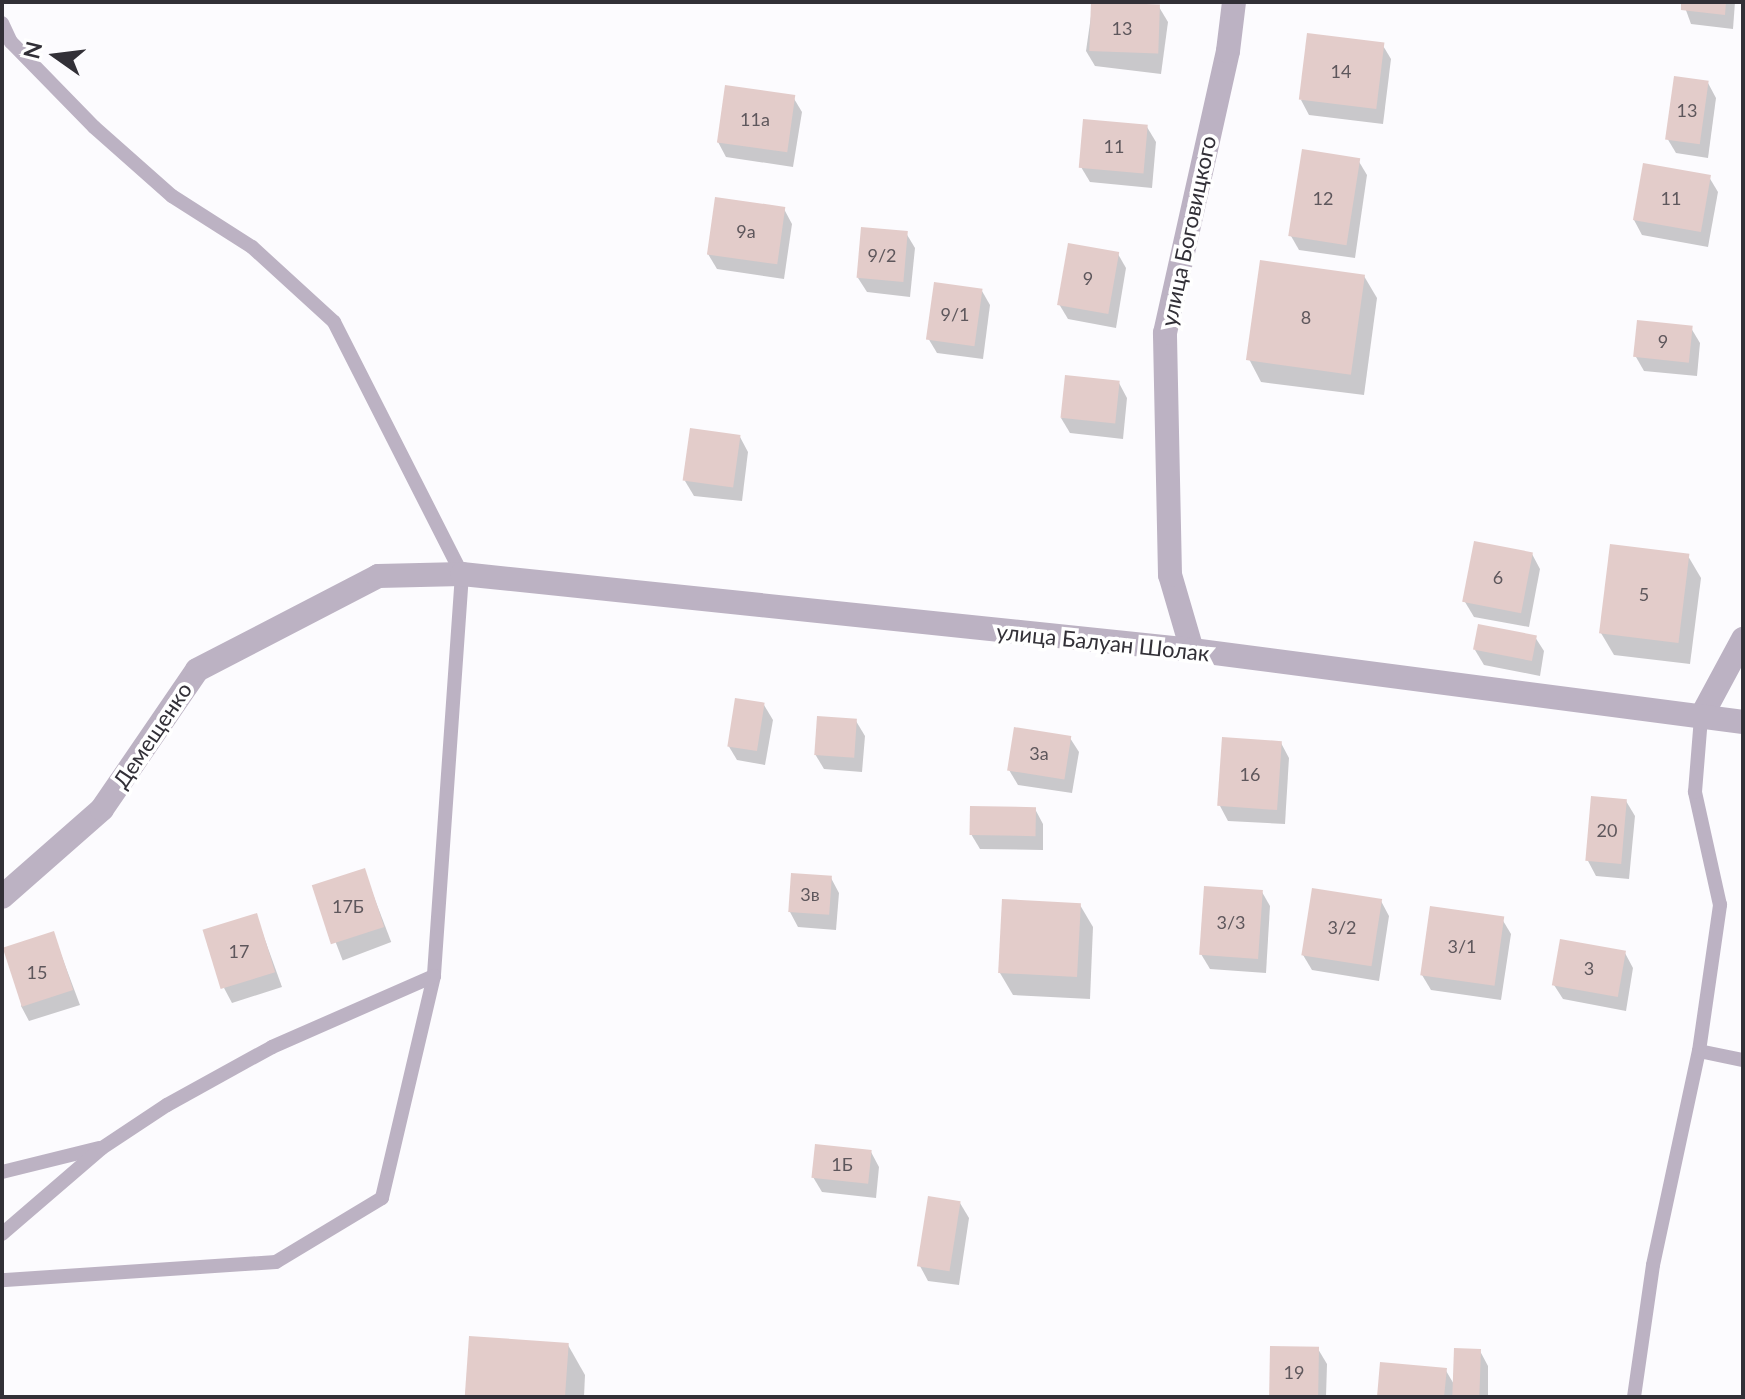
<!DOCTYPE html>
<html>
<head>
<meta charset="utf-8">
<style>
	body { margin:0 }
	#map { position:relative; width:1745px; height:1399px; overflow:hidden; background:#fcfbfe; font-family:Lato,sans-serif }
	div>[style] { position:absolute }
	.shadow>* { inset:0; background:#0003; transform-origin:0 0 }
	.building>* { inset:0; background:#e3ccca; transform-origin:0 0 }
	.lane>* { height:14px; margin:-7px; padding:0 7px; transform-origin:7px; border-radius:7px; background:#bcb2c3 }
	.street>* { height:24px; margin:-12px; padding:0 12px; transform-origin:12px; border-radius:12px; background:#bcb2c3 }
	span { translate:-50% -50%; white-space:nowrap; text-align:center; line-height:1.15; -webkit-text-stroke:7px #fff; paint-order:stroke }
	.number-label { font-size:18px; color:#5e575c }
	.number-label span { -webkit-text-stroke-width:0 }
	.street-label { font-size:22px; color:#323037 }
	.frame { position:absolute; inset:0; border:4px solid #323037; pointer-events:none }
	.north { position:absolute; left:16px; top:16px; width:80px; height:80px; -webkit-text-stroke:6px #fff; paint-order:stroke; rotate:284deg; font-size:22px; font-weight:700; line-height:32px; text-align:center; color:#323037 }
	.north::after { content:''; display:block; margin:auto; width:28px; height:36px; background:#323037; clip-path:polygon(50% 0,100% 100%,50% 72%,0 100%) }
</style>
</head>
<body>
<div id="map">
	<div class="shadow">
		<i style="clip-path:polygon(1093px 2px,1159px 7px,1168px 22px,1161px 74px,1095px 66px,1086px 51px)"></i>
		<i style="clip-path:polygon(1683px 2px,1735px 2px,1733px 29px,1691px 24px)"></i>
		<i style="clip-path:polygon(1382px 44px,1391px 59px,1383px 124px,1309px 115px,1301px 100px)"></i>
		<i style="clip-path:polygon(1708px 83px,1716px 98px,1708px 158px,1676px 153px,1667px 138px)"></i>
		<i style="clip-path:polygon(793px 97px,802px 112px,793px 167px,726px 157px,718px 142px)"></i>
		<i style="clip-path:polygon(1147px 127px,1156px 142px,1152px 188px,1090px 182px,1081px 167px)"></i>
		<i style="clip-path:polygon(1358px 160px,1367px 175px,1355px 258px,1299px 250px,1291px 236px)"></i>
		<i style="clip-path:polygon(1709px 177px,1718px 192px,1708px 247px,1642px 235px,1634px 220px)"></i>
		<i style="clip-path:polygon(784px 209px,792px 224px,784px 279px,717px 269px,708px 254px)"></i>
		<i style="clip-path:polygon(906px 233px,915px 248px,910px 297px,867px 292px,858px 278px)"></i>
		<i style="clip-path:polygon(1118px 254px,1126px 268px,1116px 328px,1068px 319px,1059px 304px)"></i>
		<i style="clip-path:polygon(1364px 276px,1377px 298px,1364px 395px,1261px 382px,1249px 359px)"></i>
		<i style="clip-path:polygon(982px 291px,990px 305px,983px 359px,937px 353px,928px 338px)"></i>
		<i style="clip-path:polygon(1691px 328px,1700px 343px,1697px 376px,1644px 371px,1636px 357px)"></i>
		<i style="clip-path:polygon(1119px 383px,1127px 398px,1123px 439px,1070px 433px,1061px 418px)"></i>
		<i style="clip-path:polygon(740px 437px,748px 452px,742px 501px,694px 496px,685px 481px)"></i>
		<i style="clip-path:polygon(1532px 554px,1540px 569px,1529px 627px,1474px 617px,1465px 602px)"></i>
		<i style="clip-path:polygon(1688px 556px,1701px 578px,1690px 664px,1614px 655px,1601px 633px)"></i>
		<i style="clip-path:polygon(1535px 637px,1544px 651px,1540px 676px,1484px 665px,1475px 650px)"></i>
		<i style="clip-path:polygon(764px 705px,773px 720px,765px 765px,737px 760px,728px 745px)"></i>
		<i style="clip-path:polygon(856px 721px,865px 736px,862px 772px,824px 769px,815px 754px)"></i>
		<i style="clip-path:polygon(1070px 738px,1079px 752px,1072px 793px,1018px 785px,1009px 770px)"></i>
		<i style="clip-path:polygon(1281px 743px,1289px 758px,1285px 824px,1228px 821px,1220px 806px)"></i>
		<i style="clip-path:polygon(1626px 801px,1635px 816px,1629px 879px,1596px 876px,1588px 861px)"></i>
		<i style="clip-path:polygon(1035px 809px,1043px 824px,1043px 850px,980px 849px,971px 834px)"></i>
		<i style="left:364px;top:871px;width:76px;height:52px;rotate:69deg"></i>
		<i style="clip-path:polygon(831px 878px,839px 893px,836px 930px,798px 927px,790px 912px)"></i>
		<i style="clip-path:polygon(1262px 892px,1270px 906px,1266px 973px,1210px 969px,1201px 954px)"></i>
		<i style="clip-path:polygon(1381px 901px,1389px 916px,1379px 981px,1312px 970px,1303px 955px)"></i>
		<i style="clip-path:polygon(1080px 905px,1093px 927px,1090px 999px,1013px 995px,1000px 973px)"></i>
		<i style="clip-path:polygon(256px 915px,282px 987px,232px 1003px,224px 988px)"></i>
		<i style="clip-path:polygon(1502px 919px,1511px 934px,1501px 1000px,1431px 990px,1422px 975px)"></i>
		<i style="clip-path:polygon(53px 933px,80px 1005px,29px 1021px,21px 1006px)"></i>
		<i style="clip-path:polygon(1625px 953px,1633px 968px,1626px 1011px,1563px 999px,1554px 985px)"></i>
		<i style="clip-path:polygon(871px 1152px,879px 1167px,876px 1198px,822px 1192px,813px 1177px)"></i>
		<i style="clip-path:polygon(960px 1203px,969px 1218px,959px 1285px,928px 1281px,920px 1266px)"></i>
		<i style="clip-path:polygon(568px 1345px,585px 1375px,584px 1397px,466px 1397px)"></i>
		<i style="clip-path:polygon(1318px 1349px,1327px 1364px,1326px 1397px,1271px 1397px)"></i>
		<i style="clip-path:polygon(1480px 1351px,1488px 1366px,1488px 1397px,1379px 1397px,1445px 1369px,1455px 1386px)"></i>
	</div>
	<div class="building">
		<i style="left:1091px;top:2px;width:69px;height:49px;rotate:2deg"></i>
		<i style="clip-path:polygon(1681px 2px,1726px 2px,1725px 15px,1681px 10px)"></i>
		<i style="left:1307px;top:33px;width:78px;height:67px;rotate:7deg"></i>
		<i style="left:1674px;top:76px;width:35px;height:64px;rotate:8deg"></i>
		<i style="left:725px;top:85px;width:71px;height:58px;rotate:8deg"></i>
		<i style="left:1083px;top:119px;width:65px;height:49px;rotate:5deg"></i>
		<i style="left:1302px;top:149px;width:59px;height:88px;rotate:9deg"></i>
		<i style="left:1643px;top:163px;width:69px;height:58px;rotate:10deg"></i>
		<i style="left:715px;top:197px;width:71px;height:58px;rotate:8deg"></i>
		<i style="left:861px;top:227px;width:47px;height:51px;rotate:5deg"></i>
		<i style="left:1068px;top:243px;width:52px;height:63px;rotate:10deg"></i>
		<i style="left:1260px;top:260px;width:106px;height:101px;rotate:8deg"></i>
		<i style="left:934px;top:282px;width:49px;height:58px;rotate:8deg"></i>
		<i style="left:1637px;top:320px;width:56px;height:37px;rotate:6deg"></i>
		<i style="left:1065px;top:375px;width:55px;height:43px;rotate:6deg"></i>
		<i style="left:690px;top:428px;width:51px;height:53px;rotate:8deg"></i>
		<i style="left:1474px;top:541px;width:60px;height:62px;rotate:11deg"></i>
		<i style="left:1610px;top:544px;width:80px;height:90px;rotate:7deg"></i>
		<i style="left:1478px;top:624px;width:60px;height:26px;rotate:11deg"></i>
		<i style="left:735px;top:698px;width:30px;height:49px;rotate:9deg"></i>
		<i style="left:817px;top:716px;width:40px;height:39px;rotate:4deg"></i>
		<i style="left:1014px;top:727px;width:58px;height:44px;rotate:9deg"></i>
		<i style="left:1222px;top:737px;width:60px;height:69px;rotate:4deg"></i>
		<i style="left:1591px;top:796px;width:36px;height:65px;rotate:5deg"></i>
		<i style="left:970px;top:806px;width:66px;height:29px;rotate:1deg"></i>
		<i style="left:365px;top:868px;width:62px;height:56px;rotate:72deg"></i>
		<i style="left:791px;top:873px;width:41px;height:39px;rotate:4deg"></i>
		<i style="left:1204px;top:886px;width:59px;height:69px;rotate:4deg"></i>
		<i style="left:1312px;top:888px;width:71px;height:68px;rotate:9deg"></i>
		<i style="left:1002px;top:899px;width:79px;height:74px;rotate:3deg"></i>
		<i style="left:1430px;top:906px;width:75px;height:70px;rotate:8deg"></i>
		<i style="left:257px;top:913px;width:62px;height:57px;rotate:73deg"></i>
		<i style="left:54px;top:931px;width:62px;height:54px;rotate:72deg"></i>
		<i style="left:1560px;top:939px;width:67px;height:47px;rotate:10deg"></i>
		<i style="left:815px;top:1144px;width:57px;height:34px;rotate:6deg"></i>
		<i style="left:928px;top:1196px;width:33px;height:71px;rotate:9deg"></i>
		<i style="left:469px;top:1336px;width:100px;height:61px;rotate:4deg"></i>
		<i style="left:1270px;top:1346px;width:49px;height:51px;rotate:1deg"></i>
		<i style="left:1454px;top:1348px;width:27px;height:49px;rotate:2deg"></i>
		<i style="clip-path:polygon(1380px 1362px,1447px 1368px,1444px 1397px,1377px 1397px)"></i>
	</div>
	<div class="lane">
		<i style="left:2px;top:23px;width:21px;rotate:65deg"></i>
		<i style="left:11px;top:42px;width:119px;rotate:45.7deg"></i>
		<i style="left:94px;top:127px;width:104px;rotate:41.5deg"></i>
		<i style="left:172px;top:196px;width:95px;rotate:32.5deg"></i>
		<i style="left:252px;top:247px;width:111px;rotate:42.4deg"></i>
		<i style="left:334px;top:322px;width:283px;rotate:63.1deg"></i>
		<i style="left:462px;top:574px;width:403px;rotate:94deg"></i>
		<i style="left:434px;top:976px;width:228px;rotate:103.2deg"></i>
		<i style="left:382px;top:1198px;width:124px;rotate:148.9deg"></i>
		<i style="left:276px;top:1262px;width:275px;rotate:176.2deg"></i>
		<i style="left:1699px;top:1051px;width:45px;rotate:11.6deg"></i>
		<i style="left:2px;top:1172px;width:100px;rotate:-13.9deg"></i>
		<i style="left:2px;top:1234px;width:132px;rotate:-40.7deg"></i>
		<i style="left:102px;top:1148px;width:78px;rotate:-33.5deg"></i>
		<i style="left:167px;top:1105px;width:120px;rotate:-28.9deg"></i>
		<i style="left:272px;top:1047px;width:177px;rotate:-23.7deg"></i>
		<i style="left:1634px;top:1397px;width:133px;rotate:-81.8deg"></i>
		<i style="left:1653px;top:1265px;width:219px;rotate:-77.9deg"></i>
		<i style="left:1699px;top:1051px;width:148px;rotate:-81.8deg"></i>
		<i style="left:1720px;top:905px;width:116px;rotate:-102.5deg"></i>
		<i style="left:1695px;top:792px;width:75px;rotate:-85.4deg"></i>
	</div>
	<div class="street">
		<i style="left:1192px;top:650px;width:78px;rotate:-106.3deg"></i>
		<i style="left:1170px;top:575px;width:242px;rotate:-91.2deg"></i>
		<i style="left:1165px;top:333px;width:289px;rotate:-77.4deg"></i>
		<i style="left:1228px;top:51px;width:49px;rotate:-83deg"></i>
		<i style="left:1701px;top:717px;width:89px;rotate:-61.7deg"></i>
		<i style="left:2px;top:897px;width:133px;rotate:-41.3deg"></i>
		<i style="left:102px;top:809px;width:168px;rotate:-55.6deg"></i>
		<i style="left:197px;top:670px;width:204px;rotate:-27.4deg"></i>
		<i style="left:378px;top:576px;width:84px;rotate:-1.4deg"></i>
		<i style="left:462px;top:574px;width:734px;rotate:5.94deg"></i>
		<i style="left:1192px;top:650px;width:556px;rotate:7.44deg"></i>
	</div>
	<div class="number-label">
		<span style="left:1122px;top:28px">13</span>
		<span style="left:1341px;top:71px">14</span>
		<span style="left:1687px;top:110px">13</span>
		<span style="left:755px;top:119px">11а</span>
		<span style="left:1114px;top:146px">11</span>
		<span style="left:1323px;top:198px">12</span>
		<span style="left:1671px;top:198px">11</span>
		<span style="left:746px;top:231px">9а</span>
		<span style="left:882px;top:255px">9/2</span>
		<span style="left:1088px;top:278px">9</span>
		<span style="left:955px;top:314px">9/1</span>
		<span style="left:1306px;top:317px">8</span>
		<span style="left:1663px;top:341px">9</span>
		<span style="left:1498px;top:577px">6</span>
		<span style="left:1644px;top:594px">5</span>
		<span style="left:1039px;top:753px">3а</span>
		<span style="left:1250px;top:774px">16</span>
		<span style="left:1607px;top:830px">20</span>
		<span style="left:810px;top:894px">3в</span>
		<span style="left:348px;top:906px">17Б</span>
		<span style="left:1231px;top:922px">3/3</span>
		<span style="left:1342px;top:927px">3/2</span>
		<span style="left:1462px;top:946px">3/1</span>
		<span style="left:239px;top:951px">17</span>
		<span style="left:1589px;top:968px">3</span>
		<span style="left:37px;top:972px">15</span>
		<span style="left:842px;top:1164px">1Б</span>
		<span style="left:1294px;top:1372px">19</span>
	</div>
	<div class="street-label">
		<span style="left:1188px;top:231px;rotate:-78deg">улица Боговицкого</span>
		<span style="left:1103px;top:642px;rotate:6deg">улица Балуан Шолак</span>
		<span style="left:152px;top:735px;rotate:-56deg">Демещенко</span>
	</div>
	<div class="frame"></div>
	<div class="north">N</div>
</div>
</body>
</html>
